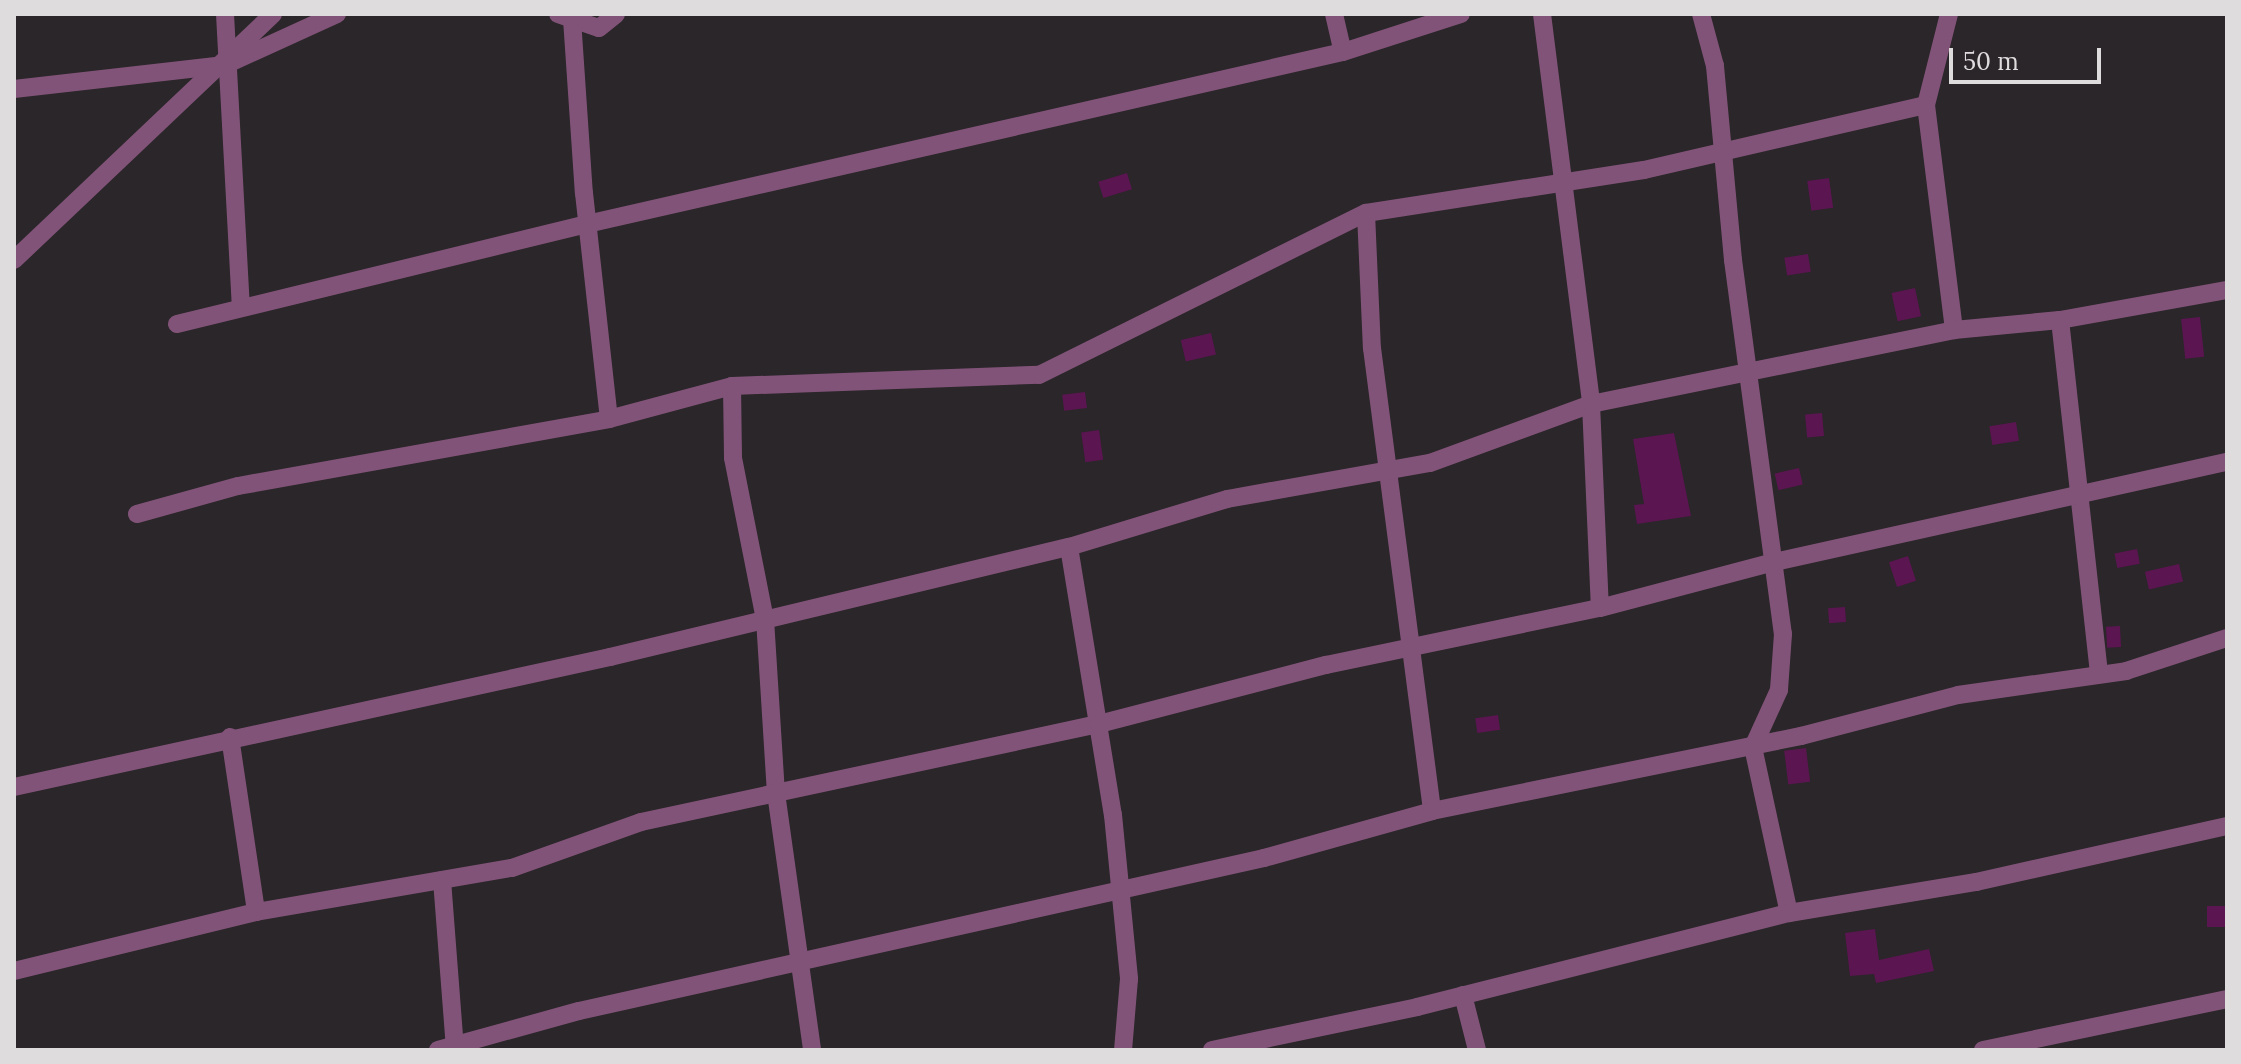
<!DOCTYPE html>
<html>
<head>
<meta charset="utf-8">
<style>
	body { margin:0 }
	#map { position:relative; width:2241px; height:1064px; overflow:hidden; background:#2a2629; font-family:Lora,serif }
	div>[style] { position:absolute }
	.building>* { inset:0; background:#5b1551; transform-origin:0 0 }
	.minor>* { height:18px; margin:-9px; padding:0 9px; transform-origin:9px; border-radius:9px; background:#825379 }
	span { translate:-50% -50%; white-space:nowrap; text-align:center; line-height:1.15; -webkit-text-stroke:8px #2a2629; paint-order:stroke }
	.frame { position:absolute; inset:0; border:16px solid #dfdcde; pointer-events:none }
	.scale { position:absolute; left:1949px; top:48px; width:152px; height:36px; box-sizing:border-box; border:4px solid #dfdcde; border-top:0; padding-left:10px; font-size:24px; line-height:28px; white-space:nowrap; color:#dfdcde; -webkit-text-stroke:6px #2a2629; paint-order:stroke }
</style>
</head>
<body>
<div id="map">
	<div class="building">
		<i style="left:1127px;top:173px;width:17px;height:30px;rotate:73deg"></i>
		<i style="left:1829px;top:178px;width:30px;height:22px;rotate:82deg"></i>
		<i style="left:1808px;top:254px;width:18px;height:24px;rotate:81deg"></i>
		<i style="left:1915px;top:288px;width:29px;height:24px;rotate:78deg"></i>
		<i style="left:2200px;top:317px;width:40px;height:19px;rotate:84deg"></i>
		<i style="left:1211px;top:333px;width:22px;height:31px;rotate:77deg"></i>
		<i style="left:1085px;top:392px;width:16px;height:23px;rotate:83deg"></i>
		<i style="left:1822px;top:413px;width:23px;height:17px;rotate:85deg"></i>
		<i style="left:2016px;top:422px;width:19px;height:27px;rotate:81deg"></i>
		<i style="left:1099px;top:430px;width:30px;height:18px;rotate:82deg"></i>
		<i style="clip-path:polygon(1674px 433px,1691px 516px,1637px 524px,1634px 505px,1644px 504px,1633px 439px)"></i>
		<i style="left:1799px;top:468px;width:17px;height:25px;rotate:77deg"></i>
		<i style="left:2137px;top:549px;width:15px;height:23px;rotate:79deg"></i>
		<i style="left:1908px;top:556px;width:26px;height:20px;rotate:72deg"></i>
		<i style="left:2179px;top:564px;width:18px;height:35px;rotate:77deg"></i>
		<i style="left:1845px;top:607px;width:15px;height:17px;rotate:86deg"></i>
		<i style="left:2120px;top:626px;width:21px;height:14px;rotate:87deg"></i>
		<i style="left:1498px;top:715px;width:15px;height:23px;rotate:82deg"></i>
		<i style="left:1806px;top:748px;width:34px;height:22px;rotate:83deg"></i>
		<i style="left:2227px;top:906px;width:21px;height:20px;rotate:90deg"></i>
		<i style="clip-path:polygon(1875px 929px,1879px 960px,1929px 949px,1934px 971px,1876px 983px,1874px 974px,1850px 976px,1845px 933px)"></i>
	</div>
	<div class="minor">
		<i style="left:225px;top:14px;width:294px;rotate:86.9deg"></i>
		<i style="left:558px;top:14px;width:43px;rotate:18.9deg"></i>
		<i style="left:599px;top:28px;width:22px;rotate:-39deg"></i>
		<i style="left:1334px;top:14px;width:39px;rotate:77deg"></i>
		<i style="left:1542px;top:14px;width:393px;rotate:82.8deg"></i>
		<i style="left:1591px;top:404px;width:204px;rotate:87.5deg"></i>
		<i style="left:1701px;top:14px;width:54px;rotate:74.9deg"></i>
		<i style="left:1715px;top:66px;width:195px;rotate:84.7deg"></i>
		<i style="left:1733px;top:260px;width:377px;rotate:82.4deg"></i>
		<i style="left:1783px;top:634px;width:56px;rotate:94.1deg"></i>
		<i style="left:1779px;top:690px;width:63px;rotate:114.5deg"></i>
		<i style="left:1753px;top:747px;width:170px;rotate:77.8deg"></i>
		<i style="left:1949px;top:14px;width:94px;rotate:104.2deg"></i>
		<i style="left:1926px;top:105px;width:227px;rotate:82.9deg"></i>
		<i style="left:572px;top:19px;width:174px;rotate:86.1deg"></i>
		<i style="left:584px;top:193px;width:227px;rotate:83.7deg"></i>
		<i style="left:609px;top:419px;width:127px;rotate:-15deg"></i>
		<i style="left:732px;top:386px;width:72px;rotate:89.2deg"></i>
		<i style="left:733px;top:458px;width:164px;rotate:78.8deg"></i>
		<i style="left:765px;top:619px;width:174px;rotate:86.4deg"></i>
		<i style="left:776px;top:793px;width:260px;rotate:82deg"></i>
		<i style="left:14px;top:89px;width:212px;rotate:-6.5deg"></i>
		<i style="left:225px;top:65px;width:123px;rotate:-24.5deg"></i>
		<i style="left:1366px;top:213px;width:135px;rotate:87.5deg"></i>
		<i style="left:1372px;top:348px;width:467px;rotate:82.6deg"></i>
		<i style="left:14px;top:260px;width:357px;rotate:-43.5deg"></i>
		<i style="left:2060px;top:320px;width:356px;rotate:83.7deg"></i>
		<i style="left:177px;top:324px;width:422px;rotate:-13.7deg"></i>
		<i style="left:587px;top:224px;width:775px;rotate:-12.82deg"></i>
		<i style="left:1343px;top:52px;width:124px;rotate:-17.9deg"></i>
		<i style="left:732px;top:386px;width:307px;rotate:-2.1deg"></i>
		<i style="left:1039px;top:375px;width:365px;rotate:-26.4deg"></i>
		<i style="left:1366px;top:213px;width:281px;rotate:-8.8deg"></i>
		<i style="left:1644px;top:170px;width:289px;rotate:-13deg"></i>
		<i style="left:137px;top:514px;width:105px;rotate:-15.5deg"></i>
		<i style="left:238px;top:486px;width:377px;rotate:-10.2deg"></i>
		<i style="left:1069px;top:547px;width:272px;rotate:80.7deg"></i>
		<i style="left:1113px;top:815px;width:165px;rotate:84.4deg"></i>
		<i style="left:1129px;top:979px;width:71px;rotate:94.8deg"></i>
		<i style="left:230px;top:737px;width:177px;rotate:81.5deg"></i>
		<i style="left:14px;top:787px;width:610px;rotate:-12.3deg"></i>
		<i style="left:610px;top:657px;width:472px;rotate:-13.5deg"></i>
		<i style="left:1069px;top:547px;width:165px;rotate:-16.9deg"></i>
		<i style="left:1227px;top:499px;width:206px;rotate:-10.1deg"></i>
		<i style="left:1430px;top:463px;width:171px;rotate:-20.1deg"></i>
		<i style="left:1591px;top:404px;width:370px;rotate:-11.5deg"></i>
		<i style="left:1954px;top:330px;width:106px;rotate:-5.4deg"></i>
		<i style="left:2060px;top:320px;width:170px;rotate:-10.2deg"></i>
		<i style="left:442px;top:880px;width:170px;rotate:85.6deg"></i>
		<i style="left:14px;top:971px;width:249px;rotate:-13.7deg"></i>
		<i style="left:256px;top:912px;width:260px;rotate:-9.8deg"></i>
		<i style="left:512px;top:868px;width:137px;rotate:-19.6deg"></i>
		<i style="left:641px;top:822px;width:468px;rotate:-12.1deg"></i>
		<i style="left:1099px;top:724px;width:235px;rotate:-14.6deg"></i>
		<i style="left:1326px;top:665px;width:280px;rotate:-11.8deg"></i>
		<i style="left:1600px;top:608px;width:176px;rotate:-14.8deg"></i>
		<i style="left:1770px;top:563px;width:468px;rotate:-12.5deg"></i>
		<i style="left:1463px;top:995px;width:57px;rotate:75.7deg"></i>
		<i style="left:438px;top:1050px;width:146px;rotate:-15.5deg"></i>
		<i style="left:579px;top:1011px;width:702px;rotate:-12.59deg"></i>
		<i style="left:1264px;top:858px;width:174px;rotate:-15.6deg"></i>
		<i style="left:1432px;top:811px;width:377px;rotate:-11.5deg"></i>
		<i style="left:1801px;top:736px;width:162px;rotate:-14.6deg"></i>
		<i style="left:1958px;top:695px;width:170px;rotate:-8.1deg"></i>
		<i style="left:2126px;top:671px;width:106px;rotate:-18.1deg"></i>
		<i style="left:1212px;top:1050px;width:209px;rotate:-11.8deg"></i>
		<i style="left:1417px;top:1007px;width:384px;rotate:-14.2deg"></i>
		<i style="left:1789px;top:913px;width:190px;rotate:-9.4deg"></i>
		<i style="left:1976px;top:882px;width:257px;rotate:-12.6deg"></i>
		<i style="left:1983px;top:1050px;width:249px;rotate:-11.8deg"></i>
	</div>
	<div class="frame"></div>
	<div class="scale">50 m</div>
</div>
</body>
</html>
